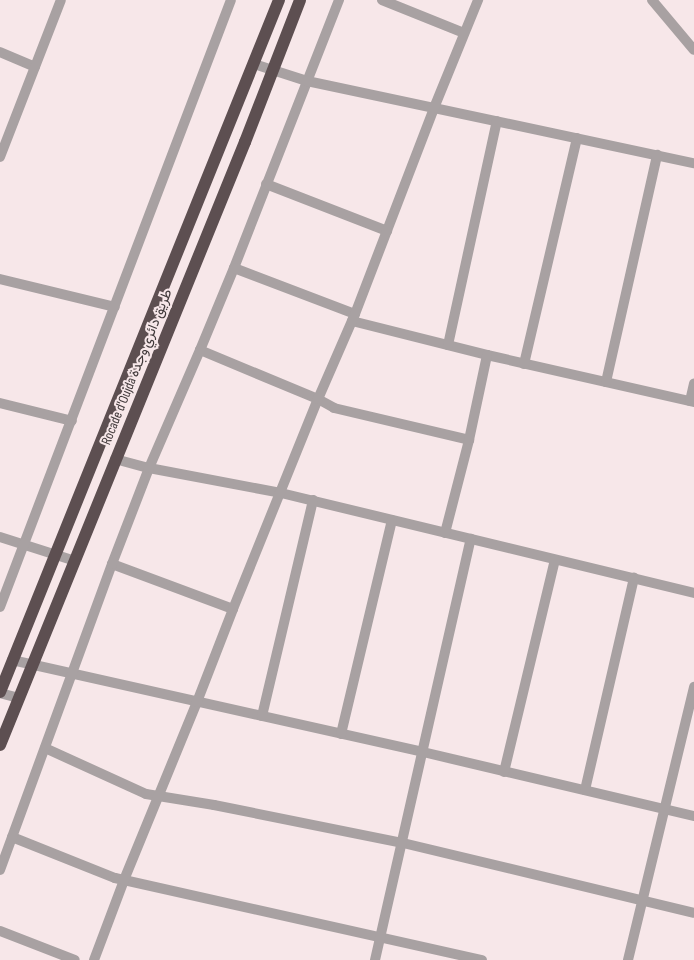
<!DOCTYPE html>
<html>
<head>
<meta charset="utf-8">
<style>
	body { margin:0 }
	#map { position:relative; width:694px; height:960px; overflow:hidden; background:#f7e7e9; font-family:"Sofia Sans Condensed",Vazirmatn,sans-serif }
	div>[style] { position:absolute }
	.minor>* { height:10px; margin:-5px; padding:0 5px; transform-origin:5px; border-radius:5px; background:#a8a1a2 }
	.highway>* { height:12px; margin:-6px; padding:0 6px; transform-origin:6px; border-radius:6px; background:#5d4f51 }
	span { translate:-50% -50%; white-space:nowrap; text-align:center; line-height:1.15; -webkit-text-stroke:4px #f7e7e9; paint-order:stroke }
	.street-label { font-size:14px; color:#40393a }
</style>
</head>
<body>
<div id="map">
	<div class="minor">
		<i style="left:339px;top:0;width:288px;rotate:111.4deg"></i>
		<i style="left:234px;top:268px;width:89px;rotate:112.5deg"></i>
		<i style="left:200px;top:350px;width:128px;rotate:22.6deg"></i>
		<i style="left:318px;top:399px;width:18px;rotate:29deg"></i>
		<i style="left:334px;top:408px;width:139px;rotate:13.3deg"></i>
		<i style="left:382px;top:0;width:88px;rotate:21.9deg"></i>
		<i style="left:652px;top:0;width:65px;rotate:50deg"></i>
		<i style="left:0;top:52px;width:38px;rotate:23deg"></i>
		<i style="left:254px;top:64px;width:56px;rotate:17.8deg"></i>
		<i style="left:307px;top:81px;width:396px;rotate:12deg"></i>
		<i style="left:0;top:157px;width:168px;rotate:-68.8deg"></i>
		<i style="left:266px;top:184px;width:130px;rotate:21.2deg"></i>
		<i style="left:234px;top:268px;width:129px;rotate:20.8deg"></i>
		<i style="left:0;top:279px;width:118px;rotate:13.7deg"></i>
		<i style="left:352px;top:321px;width:139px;rotate:14.1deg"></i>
		<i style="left:487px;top:355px;width:212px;rotate:12.8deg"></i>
		<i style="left:448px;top:345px;width:229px;rotate:-77.7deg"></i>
		<i style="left:524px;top:364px;width:232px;rotate:-76.8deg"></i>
		<i style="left:606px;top:382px;width:233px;rotate:-77.3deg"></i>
		<i style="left:690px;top:401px;width:18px;rotate:-77deg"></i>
		<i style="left:0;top:403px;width:74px;rotate:14deg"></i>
		<i style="left:115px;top:459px;width:35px;rotate:15deg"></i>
		<i style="left:149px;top:468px;width:134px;rotate:10.7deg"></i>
		<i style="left:281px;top:493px;width:425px;rotate:13.6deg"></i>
		<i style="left:445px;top:533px;width:96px;rotate:-75.5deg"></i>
		<i style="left:469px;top:440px;width:87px;rotate:-78deg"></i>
		<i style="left:0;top:537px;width:79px;rotate:17.7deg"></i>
		<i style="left:112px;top:564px;width:129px;rotate:20.4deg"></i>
		<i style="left:0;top:607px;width:649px;rotate:-69.17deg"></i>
		<i style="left:12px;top:660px;width:421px;rotate:12.6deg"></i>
		<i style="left:423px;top:752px;width:278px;rotate:13.3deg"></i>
		<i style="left:0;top:693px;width:20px;rotate:15deg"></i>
		<i style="left:262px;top:716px;width:222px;rotate:-76.7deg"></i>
		<i style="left:341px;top:734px;width:220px;rotate:-76.6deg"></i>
		<i style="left:45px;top:748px;width:111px;rotate:24.5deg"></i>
		<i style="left:146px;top:794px;width:69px;rotate:9.2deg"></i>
		<i style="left:214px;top:805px;width:193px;rotate:11.4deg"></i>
		<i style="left:403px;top:843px;width:299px;rotate:13.5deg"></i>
		<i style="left:504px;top:772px;width:218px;rotate:-76.5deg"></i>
		<i style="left:585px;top:790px;width:218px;rotate:-77deg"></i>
		<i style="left:12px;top:837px;width:111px;rotate:21.7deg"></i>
		<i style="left:115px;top:878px;width:376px;rotate:12.6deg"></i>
		<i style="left:0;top:870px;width:326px;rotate:-69.9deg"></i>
		<i style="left:112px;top:564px;width:103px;rotate:-68.9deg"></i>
		<i style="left:149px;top:468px;width:129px;rotate:-66.6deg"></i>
		<i style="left:0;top:931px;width:80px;rotate:21.1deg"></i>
		<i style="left:94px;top:960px;width:85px;rotate:-69.4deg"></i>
		<i style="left:124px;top:880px;width:192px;rotate:-67.7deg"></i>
		<i style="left:197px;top:702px;width:100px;rotate:-68.8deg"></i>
		<i style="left:233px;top:609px;width:227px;rotate:-68deg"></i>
		<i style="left:318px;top:399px;width:93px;rotate:-66.5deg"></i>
		<i style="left:355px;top:314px;width:221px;rotate:-69deg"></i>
		<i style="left:434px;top:108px;width:117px;rotate:-67.8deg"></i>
		<i style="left:375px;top:960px;width:432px;rotate:-77.2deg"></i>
		<i style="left:628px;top:960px;width:281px;rotate:-76.4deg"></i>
	</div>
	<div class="highway">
		<i style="left:0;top:692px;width:746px;rotate:-68.04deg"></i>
		<i style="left:0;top:745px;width:651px;rotate:-67.89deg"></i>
		<i style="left:245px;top:142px;width:152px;rotate:-68.8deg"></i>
	</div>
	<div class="street-label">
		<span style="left:137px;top:367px;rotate:-68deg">Rocade d'Oujda طريق دائري وجدة</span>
	</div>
</div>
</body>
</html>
